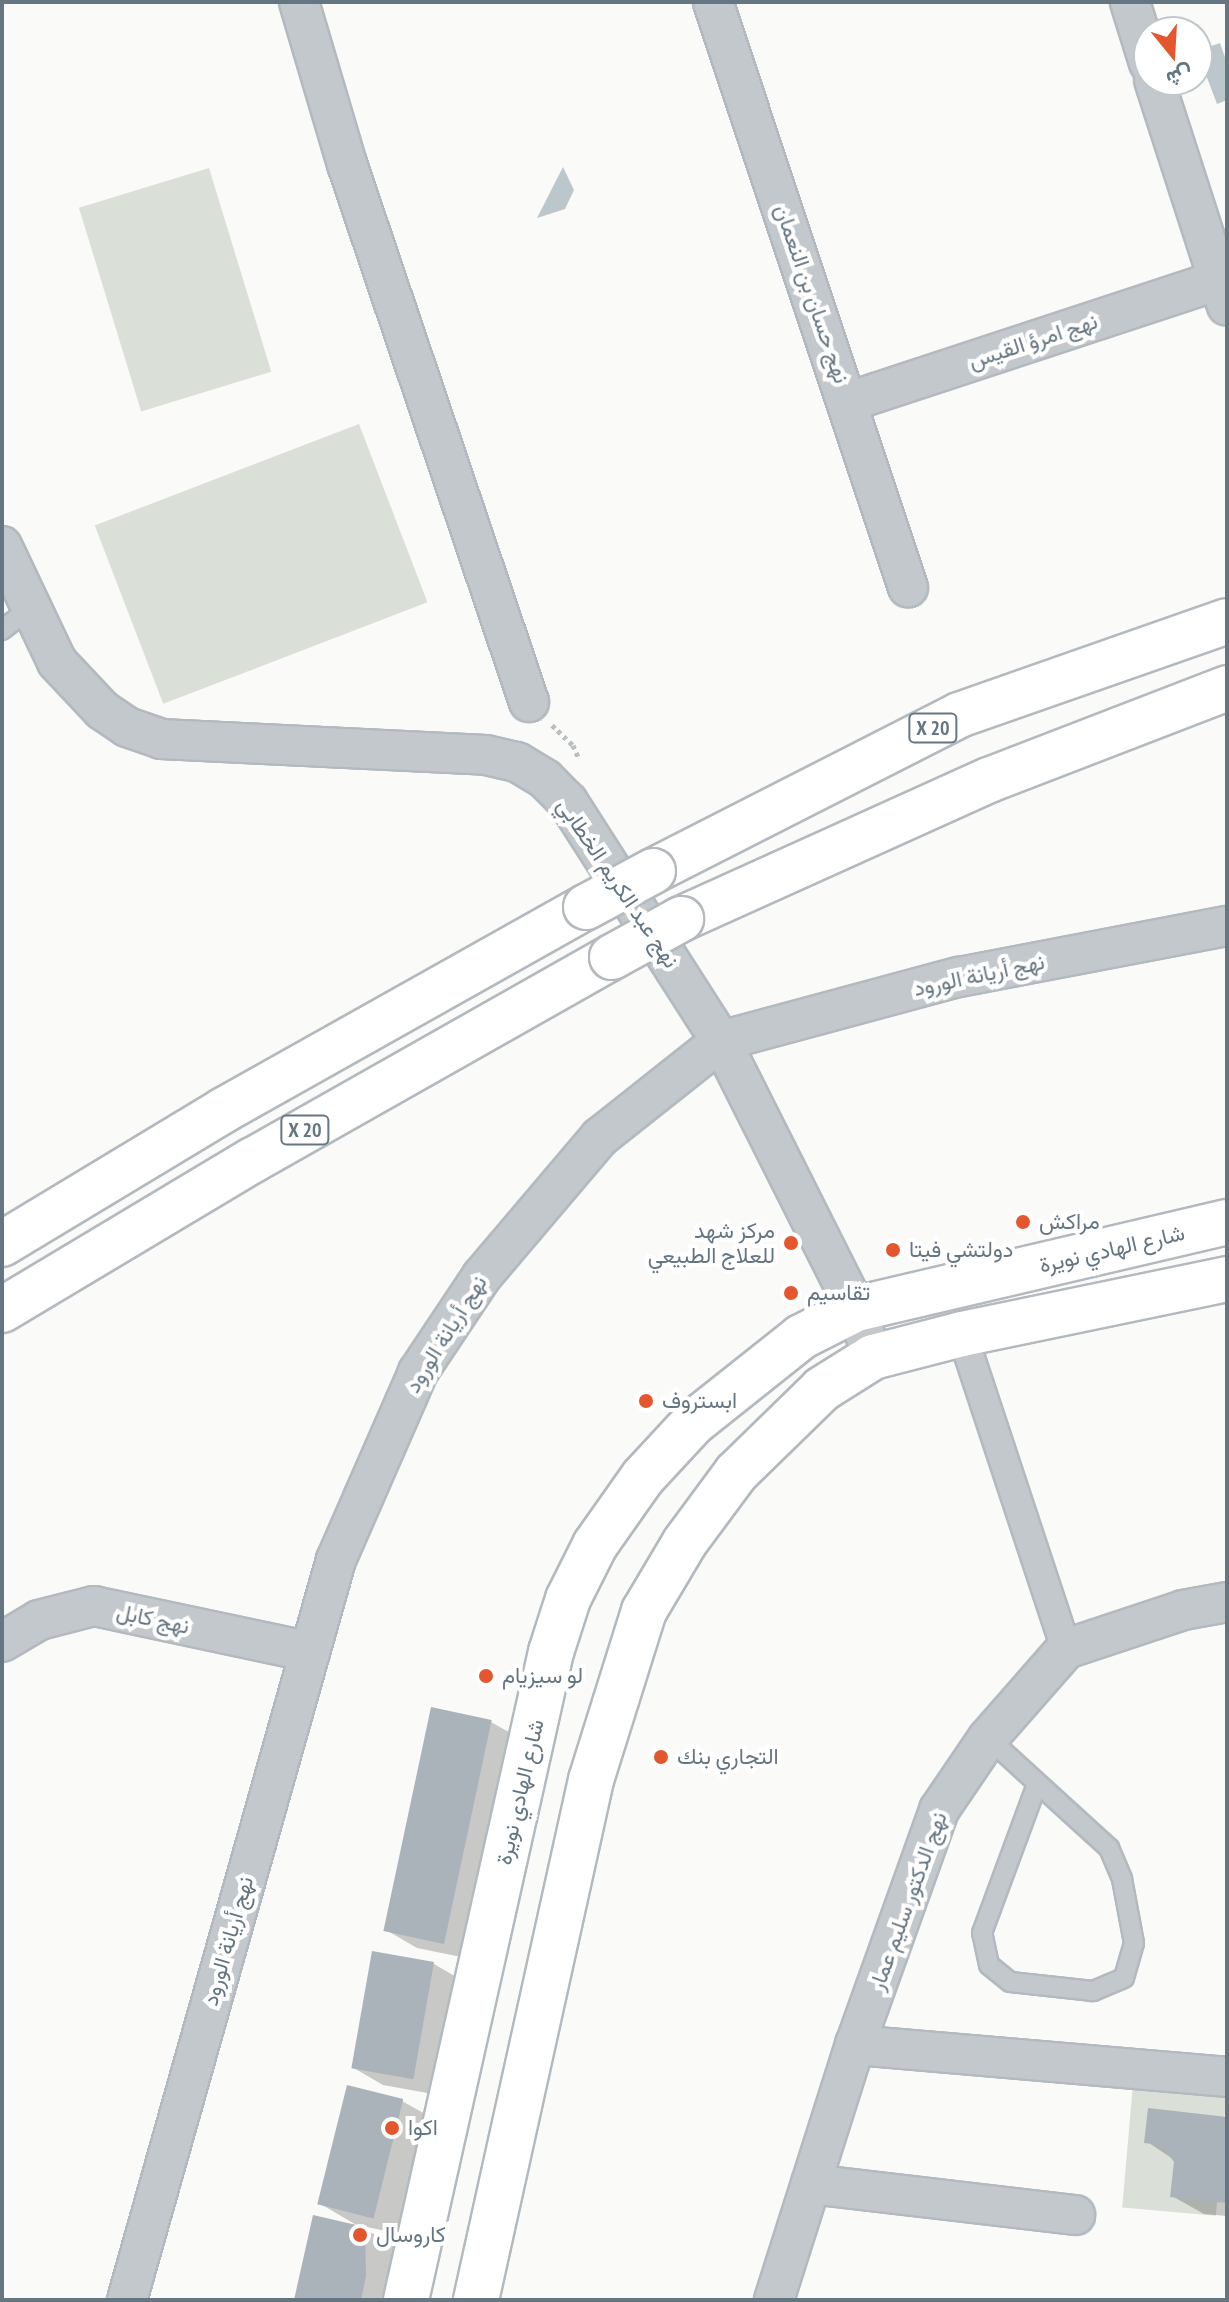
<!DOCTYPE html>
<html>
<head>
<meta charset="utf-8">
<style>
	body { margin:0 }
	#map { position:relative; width:1229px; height:2302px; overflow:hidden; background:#fafaf8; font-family:"PT Sans Narrow",Vazirmatn,sans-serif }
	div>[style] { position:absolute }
	.green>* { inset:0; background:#dadfd7; transform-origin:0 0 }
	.water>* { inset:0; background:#bbc7cb }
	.shadow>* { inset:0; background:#0003 }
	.building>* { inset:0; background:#aab3b9; transform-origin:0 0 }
	.path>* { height:5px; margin-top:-2.5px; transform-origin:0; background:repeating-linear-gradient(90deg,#bbbfc2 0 4px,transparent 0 8px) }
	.roads { filter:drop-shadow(2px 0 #b3babf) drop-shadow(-2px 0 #b3babf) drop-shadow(0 2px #b3babf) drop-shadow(0 -2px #b3babf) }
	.service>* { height:18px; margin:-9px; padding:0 9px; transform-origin:9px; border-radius:9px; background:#c3c8cc }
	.pedestrian>* { height:28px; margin:-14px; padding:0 14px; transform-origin:14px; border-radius:14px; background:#c3c8cc }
	.minor>* { height:38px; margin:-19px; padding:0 19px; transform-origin:19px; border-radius:19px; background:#c3c8cc }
	.secondary>* { height:44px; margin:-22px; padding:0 22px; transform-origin:22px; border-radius:22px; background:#fff }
	.trunk>* { height:44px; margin:-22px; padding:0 22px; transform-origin:22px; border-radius:22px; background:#fff }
	.bridges { filter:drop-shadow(2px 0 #b4b9bd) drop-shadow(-2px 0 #b4b9bd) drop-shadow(0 2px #b4b9bd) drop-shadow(0 -2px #b4b9bd) }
	.trunk-bridge>* { height:44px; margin:-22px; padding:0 22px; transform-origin:22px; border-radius:22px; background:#fff }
	.dots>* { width:22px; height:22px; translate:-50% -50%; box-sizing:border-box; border:4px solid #fff; border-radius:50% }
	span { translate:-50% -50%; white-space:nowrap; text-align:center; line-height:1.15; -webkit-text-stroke:8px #fff; paint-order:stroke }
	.shield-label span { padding:2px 6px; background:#fff; border:2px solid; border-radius:6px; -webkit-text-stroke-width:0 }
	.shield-label { font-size:20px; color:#657683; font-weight:700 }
	.street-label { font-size:22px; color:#657683 }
	.poi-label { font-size:22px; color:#657683 }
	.left { translate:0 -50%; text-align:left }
	.right { translate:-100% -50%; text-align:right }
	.frame { position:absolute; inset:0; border:4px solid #657683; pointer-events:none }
	.north { position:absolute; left:1133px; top:16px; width:80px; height:80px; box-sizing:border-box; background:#fff; border:2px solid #c1c8cd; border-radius:50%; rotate:162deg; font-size:22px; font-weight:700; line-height:32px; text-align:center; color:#657683 }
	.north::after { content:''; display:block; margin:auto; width:28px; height:36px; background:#e4572e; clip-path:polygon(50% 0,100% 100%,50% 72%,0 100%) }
</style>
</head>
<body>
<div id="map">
	<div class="green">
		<i style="left:209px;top:168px;width:213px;height:136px;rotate:73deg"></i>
		<i style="left:359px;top:424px;width:191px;height:283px;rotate:69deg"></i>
		<i style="left:1133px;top:2084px;width:94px;height:124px;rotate:5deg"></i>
	</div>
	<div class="water">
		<i style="clip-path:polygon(1220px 43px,1227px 63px,1227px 100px,1217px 104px,1197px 51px)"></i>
		<i style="clip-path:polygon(563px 167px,574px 190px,565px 209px,537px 218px)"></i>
	</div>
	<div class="shadow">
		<i style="clip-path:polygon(491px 1722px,523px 1740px,476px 1960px,417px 1948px,386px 1930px)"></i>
		<i style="clip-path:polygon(373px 1953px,434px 1964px,465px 1982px,444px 2096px,383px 2085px,352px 2067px)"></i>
		<i style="clip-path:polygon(402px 2101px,434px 2119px,404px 2235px,358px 2225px,396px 2247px,395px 2300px,296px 2300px,358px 2226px,319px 2203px)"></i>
		<i style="clip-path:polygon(1227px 2119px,1227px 2216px,1204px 2214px,1172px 2196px,1176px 2161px,1146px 2141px)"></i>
	</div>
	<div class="building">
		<i style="left:431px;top:1707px;width:62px;height:229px;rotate:12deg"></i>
		<i style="left:372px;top:1951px;width:63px;height:119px;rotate:10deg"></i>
		<i style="left:347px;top:2085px;width:58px;height:123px;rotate:14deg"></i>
		<i style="clip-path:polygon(1148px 2108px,1227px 2117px,1227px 2203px,1170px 2197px,1174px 2162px,1161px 2145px,1144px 2143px)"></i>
		<i style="clip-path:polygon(313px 2215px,365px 2227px,366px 2276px,361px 2300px,294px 2300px)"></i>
	</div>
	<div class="path">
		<i style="left:552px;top:725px;width:29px;rotate:44deg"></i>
		<i style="left:573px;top:745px;width:13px;rotate:67deg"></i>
	</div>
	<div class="roads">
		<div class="service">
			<i style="left:2px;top:630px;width:37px;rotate:-38deg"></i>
			<i style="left:988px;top:1738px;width:164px;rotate:42.3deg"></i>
			<i style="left:1109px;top:1848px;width:34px;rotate:67deg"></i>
			<i style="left:1122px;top:1879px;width:65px;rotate:79.4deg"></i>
			<i style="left:1134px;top:1943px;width:36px;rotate:106deg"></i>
			<i style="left:1124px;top:1978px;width:34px;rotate:157deg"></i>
			<i style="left:1093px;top:1991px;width:83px;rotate:-173.8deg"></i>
			<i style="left:1010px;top:1982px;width:27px;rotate:-141deg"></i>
			<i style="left:989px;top:1965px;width:33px;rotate:-102deg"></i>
			<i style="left:982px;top:1933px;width:159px;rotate:-69.7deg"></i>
		</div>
		<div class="pedestrian">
			<i style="left:962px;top:1334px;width:332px;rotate:71.7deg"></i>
		</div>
		<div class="minor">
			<i style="left:299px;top:2px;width:169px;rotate:73.5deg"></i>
			<i style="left:347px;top:164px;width:568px;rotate:71.31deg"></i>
			<i style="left:713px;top:2px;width:617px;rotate:71.57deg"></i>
			<i style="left:1130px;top:2px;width:64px;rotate:72.7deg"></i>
			<i style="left:1154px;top:80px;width:237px;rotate:72.1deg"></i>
			<i style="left:848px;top:402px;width:390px;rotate:-18.2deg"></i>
			<i style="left:2px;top:546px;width:128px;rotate:64.6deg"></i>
			<i style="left:57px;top:662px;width:66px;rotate:46.8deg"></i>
			<i style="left:102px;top:710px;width:30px;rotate:34deg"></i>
			<i style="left:127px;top:727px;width:36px;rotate:19deg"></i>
			<i style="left:161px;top:739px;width:325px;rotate:2.8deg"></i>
			<i style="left:486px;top:755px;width:32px;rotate:13deg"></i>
			<i style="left:517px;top:762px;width:33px;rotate:31deg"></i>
			<i style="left:545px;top:779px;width:33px;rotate:45deg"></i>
			<i style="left:568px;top:802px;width:284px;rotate:57.4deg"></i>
			<i style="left:721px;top:1041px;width:300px;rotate:63.3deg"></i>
			<i style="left:856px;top:1309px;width:51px;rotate:70.5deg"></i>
			<i style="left:2px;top:1642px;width:43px;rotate:-30.7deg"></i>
			<i style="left:39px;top:1620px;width:57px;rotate:-14.3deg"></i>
			<i style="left:94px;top:1606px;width:221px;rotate:12deg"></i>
			<i style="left:855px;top:2045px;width:373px;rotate:4.9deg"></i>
			<i style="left:811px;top:2184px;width:266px;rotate:6.7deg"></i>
			<i style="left:127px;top:2300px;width:769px;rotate:-74.23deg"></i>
			<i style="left:336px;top:1560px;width:205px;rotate:-66.4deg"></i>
			<i style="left:418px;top:1372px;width:115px;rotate:-56.3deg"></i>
			<i style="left:482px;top:1276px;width:182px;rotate:-49.7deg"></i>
			<i style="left:600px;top:1137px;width:154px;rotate:-38.4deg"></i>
			<i style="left:721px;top:1041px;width:246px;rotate:-15.1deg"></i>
			<i style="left:959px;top:977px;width:273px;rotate:-10.8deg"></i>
			<i style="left:774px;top:2300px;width:268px;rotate:-72.4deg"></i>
			<i style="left:855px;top:2045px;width:250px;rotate:-70.3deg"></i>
			<i style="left:939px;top:1810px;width:87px;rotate:-55.8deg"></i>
			<i style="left:988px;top:1738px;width:118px;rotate:-48.8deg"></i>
			<i style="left:1066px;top:1649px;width:123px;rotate:-18.4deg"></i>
			<i style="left:1183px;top:1610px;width:45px;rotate:-10.3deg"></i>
		</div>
		<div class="secondary">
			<i style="left:406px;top:2300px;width:664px;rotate:-77.39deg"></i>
			<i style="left:551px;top:1652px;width:56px;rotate:-72.2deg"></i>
			<i style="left:568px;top:1599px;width:60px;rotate:-63.4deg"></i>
			<i style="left:595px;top:1545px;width:83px;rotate:-54.8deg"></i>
			<i style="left:643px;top:1477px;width:74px;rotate:-47.2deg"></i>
			<i style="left:693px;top:1423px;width:138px;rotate:-38.5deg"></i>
			<i style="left:801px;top:1337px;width:62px;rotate:-27deg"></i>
			<i style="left:856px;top:1309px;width:381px;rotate:-13.2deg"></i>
			<i style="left:476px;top:2300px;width:533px;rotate:-77.53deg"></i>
			<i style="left:591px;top:1780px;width:177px;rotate:-72.6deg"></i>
			<i style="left:644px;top:1611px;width:80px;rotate:-59.3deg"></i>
			<i style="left:685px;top:1542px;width:86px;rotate:-53.5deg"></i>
			<i style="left:736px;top:1473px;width:120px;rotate:-44.3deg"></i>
			<i style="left:822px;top:1389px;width:60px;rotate:-32.1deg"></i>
			<i style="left:873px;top:1357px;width:92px;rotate:-14.5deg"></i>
			<i style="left:962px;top:1334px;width:271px;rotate:-11.7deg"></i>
		</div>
		<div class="trunk">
			<i style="left:653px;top:871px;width:343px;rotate:-27deg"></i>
			<i style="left:959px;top:715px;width:284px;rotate:-19.3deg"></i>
			<i style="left:681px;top:919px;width:338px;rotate:-24.3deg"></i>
			<i style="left:989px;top:780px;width:255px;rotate:-21.1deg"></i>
			<i style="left:2px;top:1244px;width:259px;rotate:-31.1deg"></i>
			<i style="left:224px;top:1110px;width:415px;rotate:-29.3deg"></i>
			<i style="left:2px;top:1310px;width:292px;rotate:-30.9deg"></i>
			<i style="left:253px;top:1160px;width:412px;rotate:-29.5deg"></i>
		</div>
	</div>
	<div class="bridges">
		<div class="trunk-bridge">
			<i style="left:586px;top:907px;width:76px;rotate:-28.2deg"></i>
			<i style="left:612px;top:957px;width:79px;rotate:-28.8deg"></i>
		</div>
	</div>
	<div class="dots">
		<i style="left:1023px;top:1222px;background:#e4572e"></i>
		<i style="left:791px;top:1243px;background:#e4572e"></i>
		<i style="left:893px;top:1250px;background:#e4572e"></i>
		<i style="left:791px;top:1293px;background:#e4572e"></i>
		<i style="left:646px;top:1401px;background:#e4572e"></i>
		<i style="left:486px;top:1676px;background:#e4572e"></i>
		<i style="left:661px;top:1757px;background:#e4572e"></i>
		<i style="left:392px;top:2128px;background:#e4572e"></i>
		<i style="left:360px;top:2235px;background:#e4572e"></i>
	</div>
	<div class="shield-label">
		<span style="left:933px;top:728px">X 20</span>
		<span style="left:305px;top:1130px">X 20</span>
	</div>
	<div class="street-label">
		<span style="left:812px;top:294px;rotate:71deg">نهج حسان بن النعمان</span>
		<span style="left:1033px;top:341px;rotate:-18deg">نهج امرؤ القيس</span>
		<span style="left:618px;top:883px;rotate:56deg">نهج عبد الكريم الخطابي</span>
		<span style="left:979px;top:975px;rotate:-12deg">نهج أريانة الورود</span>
		<span style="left:1112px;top:1249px;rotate:-13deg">شارع الهادي نويرة</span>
		<span style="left:446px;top:1334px;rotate:-58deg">نهج أريانة الورود</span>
		<span style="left:153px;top:1619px;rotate:12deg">نهج كابل</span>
		<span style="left:520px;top:1792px;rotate:-77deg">شارع الهادي نويرة</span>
		<span style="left:908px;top:1901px;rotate:-70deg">نهج الدكتور سليم عمار</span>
		<span style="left:228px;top:1941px;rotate:-74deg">نهج أريانة الورود</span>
	</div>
	<div class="poi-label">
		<span class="left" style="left:1039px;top:1222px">مراكش</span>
		<span class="right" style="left:775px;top:1243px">مركز شهد<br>للعلاج الطبيعي</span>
		<span class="left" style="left:909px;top:1250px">دولتشي فيتا</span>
		<span class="left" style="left:807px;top:1293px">تقاسيم</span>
		<span class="left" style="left:662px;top:1401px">ابستروف</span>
		<span class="left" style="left:502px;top:1676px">لو سيزيام</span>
		<span class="left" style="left:677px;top:1757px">التجاري بنك</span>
		<span class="left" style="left:408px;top:2128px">اكوا</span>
		<span class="left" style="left:376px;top:2235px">كاروسال</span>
	</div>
	<div class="frame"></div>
	<div class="north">ش</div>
</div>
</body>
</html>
